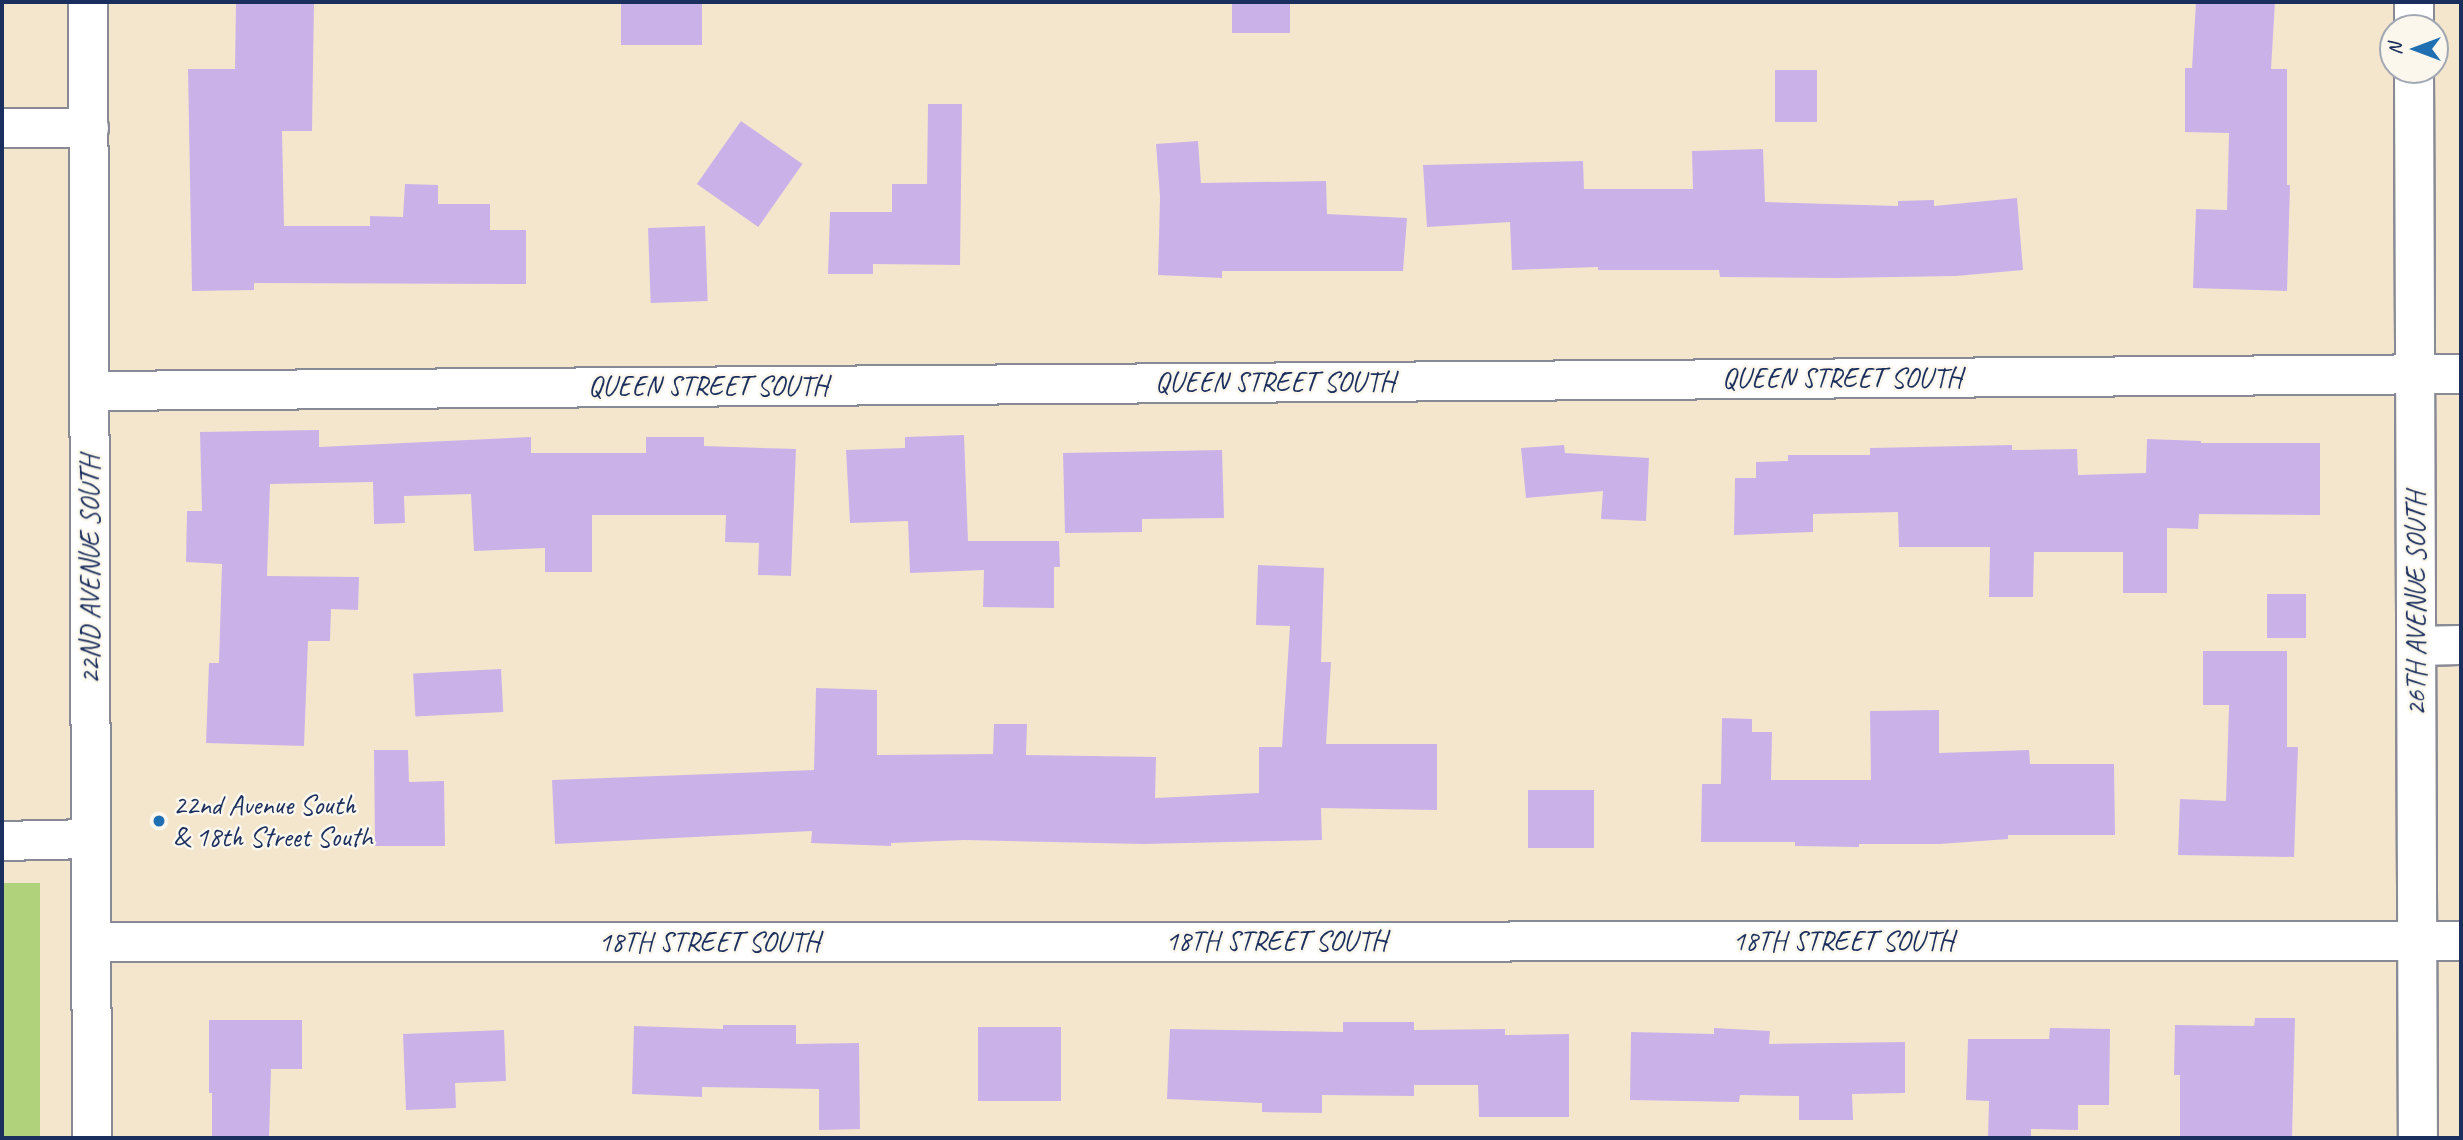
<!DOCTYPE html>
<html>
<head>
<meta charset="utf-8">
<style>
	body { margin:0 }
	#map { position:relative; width:2463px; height:1140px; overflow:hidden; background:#f4e6cd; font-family:Caveat,sans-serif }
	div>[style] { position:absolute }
	.green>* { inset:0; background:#b0d27a; transform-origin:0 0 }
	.building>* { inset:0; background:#cab2e9; transform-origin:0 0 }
	.roads { filter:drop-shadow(2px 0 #888a96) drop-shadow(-2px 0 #888a96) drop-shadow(0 2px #888a96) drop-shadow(0 -2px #888a96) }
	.minor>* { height:38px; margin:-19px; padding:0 19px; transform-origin:19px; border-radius:19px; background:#fff }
	.major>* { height:38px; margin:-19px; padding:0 19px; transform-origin:19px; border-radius:19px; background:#fff }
	.dots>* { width:19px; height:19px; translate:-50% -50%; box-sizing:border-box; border:4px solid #fbf7ec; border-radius:50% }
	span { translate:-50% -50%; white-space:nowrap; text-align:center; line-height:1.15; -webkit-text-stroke:5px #fbf7ec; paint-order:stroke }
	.street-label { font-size:28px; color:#1b2f5e }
	.poi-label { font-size:28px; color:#1b2f5e }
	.left { translate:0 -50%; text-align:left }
	.frame { position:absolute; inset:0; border:4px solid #1b2f5e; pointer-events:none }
	.north { position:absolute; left:2379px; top:14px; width:70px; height:70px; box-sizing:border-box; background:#fbf7ec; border:2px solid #a1a7b3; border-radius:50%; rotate:270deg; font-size:19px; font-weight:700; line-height:28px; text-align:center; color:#1b2f5e }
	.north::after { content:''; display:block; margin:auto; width:24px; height:32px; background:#1f6fb2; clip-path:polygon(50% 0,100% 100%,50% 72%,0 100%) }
</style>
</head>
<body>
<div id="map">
	<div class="green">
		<i style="left:40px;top:883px;width:255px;height:38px;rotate:90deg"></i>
	</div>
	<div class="building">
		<i style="clip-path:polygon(236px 2px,314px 2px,312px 131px,282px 131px,284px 226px,370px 226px,370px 216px,403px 217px,405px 184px,438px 185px,438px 204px,490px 204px,490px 230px,526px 230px,526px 284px,254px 283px,254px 290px,192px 291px,188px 69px,235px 69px)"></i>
		<i style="left:621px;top:2px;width:81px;height:43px"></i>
		<i style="left:1232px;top:2px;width:58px;height:31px"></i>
		<i style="clip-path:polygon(2196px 2px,2275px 2px,2271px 69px,2287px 69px,2287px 185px,2290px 185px,2287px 291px,2193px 288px,2196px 209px,2227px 210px,2229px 133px,2185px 132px,2185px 68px,2192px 68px)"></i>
		<i style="left:1775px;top:70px;width:42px;height:52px"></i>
		<i style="clip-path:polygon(928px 104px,962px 104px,960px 265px,873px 264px,873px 274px,828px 274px,830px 212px,892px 212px,892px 184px,927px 184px)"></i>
		<i style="left:741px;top:121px;width:75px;height:77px;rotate:35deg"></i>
		<i style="clip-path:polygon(1198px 141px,1201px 183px,1326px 181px,1327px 214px,1407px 218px,1403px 271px,1222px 271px,1222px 278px,1158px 275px,1160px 197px,1156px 144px)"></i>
		<i style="clip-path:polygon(1763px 149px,1765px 202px,1898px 206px,1898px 201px,1934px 200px,1934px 206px,2017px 198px,2023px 270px,1956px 276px,1835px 278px,1720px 277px,1719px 270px,1598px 270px,1598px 267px,1512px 270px,1510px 222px,1427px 227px,1423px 165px,1583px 161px,1584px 189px,1693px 189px,1692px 151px)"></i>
		<i style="left:705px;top:226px;width:75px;height:57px;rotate:88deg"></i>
		<i style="clip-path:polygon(319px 430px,319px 447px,531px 437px,531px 453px,646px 453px,646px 437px,704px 437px,704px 446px,796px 449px,791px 576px,758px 575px,759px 543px,725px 542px,726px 515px,592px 515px,592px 572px,545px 572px,545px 548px,474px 551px,471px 494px,404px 496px,405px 523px,374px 524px,373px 482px,270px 484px,267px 576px,359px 577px,358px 610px,331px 609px,330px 641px,308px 641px,304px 746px,206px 743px,209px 663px,219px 663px,222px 564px,186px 562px,187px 511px,202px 511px,200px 432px)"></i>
		<i style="clip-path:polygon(964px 435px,968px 541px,1059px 541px,1060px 567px,1054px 567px,1054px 608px,983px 607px,984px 570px,910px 573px,908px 521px,850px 523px,846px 450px,905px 448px,905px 437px)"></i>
		<i style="clip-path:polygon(2147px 439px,2201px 441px,2201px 443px,2320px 443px,2320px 515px,2199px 514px,2198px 529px,2167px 528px,2167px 593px,2123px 593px,2123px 552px,2034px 552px,2033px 597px,1989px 597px,1990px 547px,1899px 547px,1898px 512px,1813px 514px,1813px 532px,1734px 535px,1735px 478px,1756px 478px,1756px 462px,1788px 461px,1788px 455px,1870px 455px,1870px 448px,2012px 445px,2012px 450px,2077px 449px,2078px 475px,2146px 473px)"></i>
		<i style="clip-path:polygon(1564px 445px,1565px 453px,1649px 458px,1646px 521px,1601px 519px,1603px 491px,1526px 498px,1521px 448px)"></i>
		<i style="clip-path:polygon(1222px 450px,1224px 518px,1142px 519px,1142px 532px,1065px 533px,1063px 453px)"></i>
		<i style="clip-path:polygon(1258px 565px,1324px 568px,1321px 662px,1331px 662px,1326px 744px,1437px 744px,1437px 810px,1321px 808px,1322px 840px,1143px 844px,964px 840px,891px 843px,891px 846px,811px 843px,812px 831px,555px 844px,552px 780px,814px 770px,816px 688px,877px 690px,877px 755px,993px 754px,994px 724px,1027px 724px,1026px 755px,1156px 757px,1155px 798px,1259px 793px,1259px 747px,1282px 747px,1290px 626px,1256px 625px)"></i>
		<i style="left:2306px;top:594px;width:44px;height:39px;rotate:90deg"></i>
		<i style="clip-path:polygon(2203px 651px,2287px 651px,2287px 747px,2298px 747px,2294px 857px,2178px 855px,2180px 799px,2226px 801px,2229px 705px,2203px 705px)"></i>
		<i style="left:501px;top:669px;width:43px;height:88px;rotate:87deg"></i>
		<i style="clip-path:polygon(1939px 710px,1939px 753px,2029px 750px,2030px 764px,2114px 764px,2115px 835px,2008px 835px,2008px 839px,1940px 844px,1859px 844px,1859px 847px,1795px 846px,1795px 842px,1701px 842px,1702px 784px,1721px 784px,1722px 718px,1752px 719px,1752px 732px,1772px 732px,1771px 780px,1871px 780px,1870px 711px)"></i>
		<i style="clip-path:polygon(374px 750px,408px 750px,409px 782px,444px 781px,445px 846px,375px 846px)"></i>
		<i style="left:1528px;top:790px;width:66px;height:58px"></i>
		<i style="clip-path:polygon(2255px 1018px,2295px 1018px,2292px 1138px,2180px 1138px,2180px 1075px,2174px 1075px,2175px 1025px,2254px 1026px)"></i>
		<i style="clip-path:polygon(209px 1020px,302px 1020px,302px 1069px,271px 1069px,269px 1138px,212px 1138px,212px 1093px,209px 1093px)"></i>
		<i style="clip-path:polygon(1343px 1022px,1414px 1022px,1414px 1030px,1505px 1029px,1505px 1035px,1569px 1034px,1569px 1117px,1479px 1117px,1478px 1085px,1414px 1085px,1414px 1096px,1322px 1095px,1322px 1113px,1262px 1112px,1262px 1103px,1167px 1099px,1170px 1029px,1343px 1032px)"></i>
		<i style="clip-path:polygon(723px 1025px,796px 1025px,796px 1044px,859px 1043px,860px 1129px,819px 1130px,819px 1089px,702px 1087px,702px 1097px,632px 1094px,634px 1026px,723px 1029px)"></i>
		<i style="left:978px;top:1027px;width:83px;height:74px"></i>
		<i style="clip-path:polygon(1714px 1028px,1770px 1031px,1769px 1044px,1905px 1042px,1905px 1093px,1852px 1094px,1853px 1120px,1799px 1120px,1799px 1096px,1740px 1095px,1739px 1102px,1630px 1100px,1631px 1032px,1714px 1034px)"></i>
		<i style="clip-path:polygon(2050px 1028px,2110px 1029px,2109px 1105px,2078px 1105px,2078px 1130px,2031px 1129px,2031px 1138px,1988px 1138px,1989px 1101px,1966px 1100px,1968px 1039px,2049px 1039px)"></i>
		<i style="clip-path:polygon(504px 1030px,506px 1081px,455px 1083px,456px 1108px,406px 1110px,403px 1034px)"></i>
	</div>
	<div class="roads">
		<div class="minor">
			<i style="left:2414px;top:2px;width:26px;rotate:90deg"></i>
			<i style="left:2414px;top:70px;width:1068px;rotate:89.79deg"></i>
			<i style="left:2px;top:128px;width:87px"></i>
			<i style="left:89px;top:391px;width:2372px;rotate:-0.41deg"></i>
			<i style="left:2417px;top:646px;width:44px;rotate:-1.3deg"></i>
			<i style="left:2px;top:841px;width:89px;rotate:-1.3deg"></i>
			<i style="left:91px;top:942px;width:2370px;rotate:-0.02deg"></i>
		</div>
		<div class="major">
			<i style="left:88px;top:2px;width:1136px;rotate:89.8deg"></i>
		</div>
	</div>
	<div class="dots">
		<i style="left:159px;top:821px;background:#1f6fb2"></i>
	</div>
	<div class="street-label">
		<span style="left:1842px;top:378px">QUEEN STREET SOUTH</span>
		<span style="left:1275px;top:382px">QUEEN STREET SOUTH</span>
		<span style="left:708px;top:386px">QUEEN STREET SOUTH</span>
		<span style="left:90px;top:570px;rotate:-90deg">22ND AVENUE SOUTH</span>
		<span style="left:2416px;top:604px;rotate:-90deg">26TH AVENUE SOUTH</span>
		<span style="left:1276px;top:941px">18TH STREET SOUTH</span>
		<span style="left:1843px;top:941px">18TH STREET SOUTH</span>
		<span style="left:709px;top:942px">18TH STREET SOUTH</span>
	</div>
	<div class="poi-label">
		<span class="left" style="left:173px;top:821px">22nd Avenue South<br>&amp; 18th Street South</span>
	</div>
	<div class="frame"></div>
	<div class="north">N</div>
</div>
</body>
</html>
